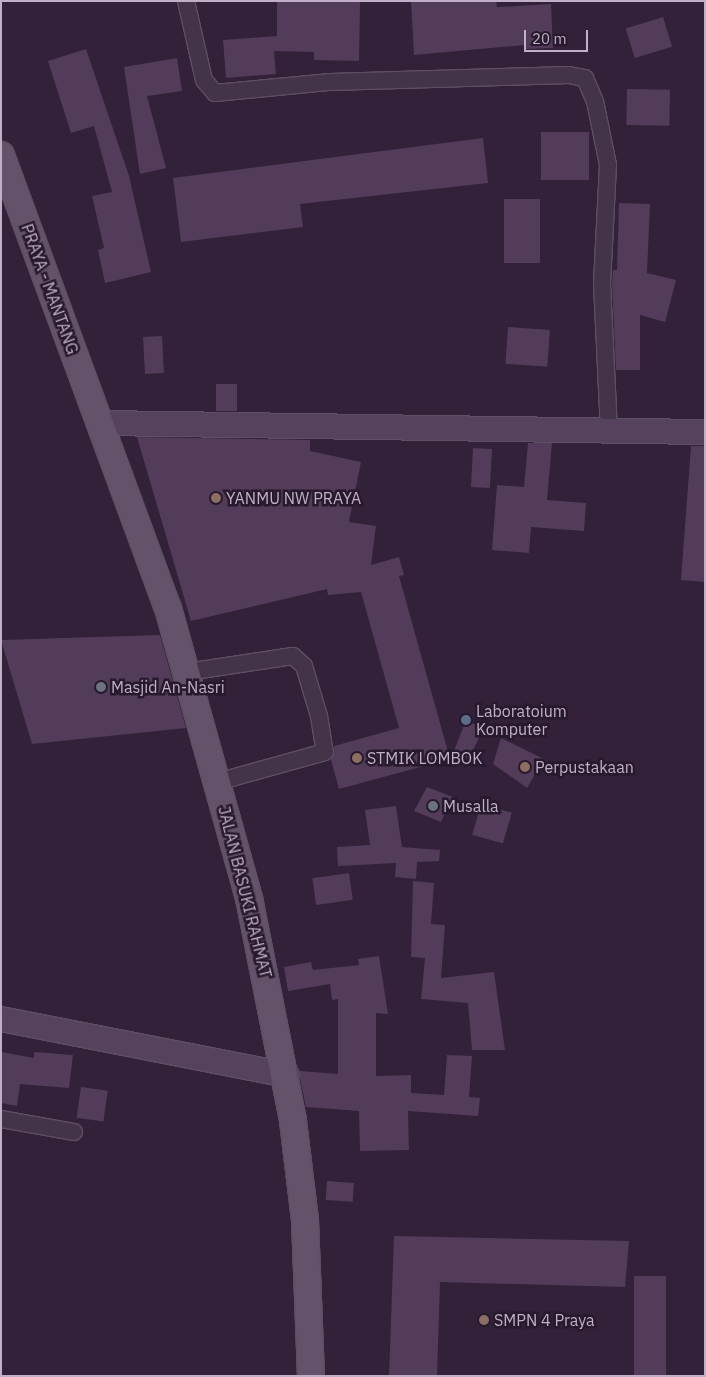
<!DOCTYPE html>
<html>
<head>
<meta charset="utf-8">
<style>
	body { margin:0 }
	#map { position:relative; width:706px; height:1377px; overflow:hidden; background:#322139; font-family:"IBM Plex Sans",sans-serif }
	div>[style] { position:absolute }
	.building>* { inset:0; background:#523c59; transform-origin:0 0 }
	.roads { filter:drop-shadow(1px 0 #5e4f64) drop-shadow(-1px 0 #5e4f64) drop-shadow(0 1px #5e4f64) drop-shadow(0 -1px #5e4f64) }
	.minor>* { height:16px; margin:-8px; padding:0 8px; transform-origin:8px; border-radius:8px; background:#433449 }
	.secondary>* { height:24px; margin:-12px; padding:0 12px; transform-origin:12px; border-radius:12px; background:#56425c }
	.primary>* { height:26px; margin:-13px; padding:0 13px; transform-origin:13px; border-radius:13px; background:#63526a }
	.dots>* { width:14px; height:14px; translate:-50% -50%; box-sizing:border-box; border:2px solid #281a2e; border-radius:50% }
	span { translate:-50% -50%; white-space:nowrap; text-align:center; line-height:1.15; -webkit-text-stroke:5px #281a2e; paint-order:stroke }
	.street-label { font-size:16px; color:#c0afc6 }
	.poi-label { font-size:16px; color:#c0afc6 }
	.left { translate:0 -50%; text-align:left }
	.frame { position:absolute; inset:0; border:2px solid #c0afc6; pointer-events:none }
	.scale { position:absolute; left:524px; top:30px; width:64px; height:22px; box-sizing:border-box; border:2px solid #c0afc6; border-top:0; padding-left:6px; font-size:15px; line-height:18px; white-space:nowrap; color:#c0afc6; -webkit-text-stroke:4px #281a2e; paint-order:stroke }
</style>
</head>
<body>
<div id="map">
	<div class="building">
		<i style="clip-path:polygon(277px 1px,360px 1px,359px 61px,314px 60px,314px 52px,274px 51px,276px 74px,226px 78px,223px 40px,277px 36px)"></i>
		<i style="clip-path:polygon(411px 1px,496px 1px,497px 7px,551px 4px,553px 48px,525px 49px,525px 45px,414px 55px)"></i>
		<i style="left:663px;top:17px;width:31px;height:39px;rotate:73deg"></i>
		<i style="clip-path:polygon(86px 49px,129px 176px,151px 272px,105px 283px,98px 250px,104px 248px,92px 196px,112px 192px,94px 126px,71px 133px,48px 61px)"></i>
		<i style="clip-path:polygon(177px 58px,182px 91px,147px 96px,166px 168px,140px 174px,124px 67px)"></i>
		<i style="left:627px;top:89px;width:43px;height:36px;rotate:1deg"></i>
		<i style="left:541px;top:132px;width:48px;height:48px"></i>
		<i style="clip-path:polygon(483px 138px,488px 183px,300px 204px,303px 227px,181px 242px,173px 178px)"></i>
		<i style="left:504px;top:199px;width:36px;height:64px"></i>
		<i style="clip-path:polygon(619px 203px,650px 204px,647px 273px,676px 280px,665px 322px,640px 315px,640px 370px,616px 370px,612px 283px,613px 270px,617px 270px)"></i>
		<i style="left:508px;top:327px;width:42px;height:37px;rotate:4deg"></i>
		<i style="left:162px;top:336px;width:37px;height:19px;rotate:87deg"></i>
		<i style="left:216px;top:384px;width:21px;height:27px"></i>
		<i style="clip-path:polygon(137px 437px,310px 440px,310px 451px,361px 462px,349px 522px,376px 526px,371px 565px,399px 557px,404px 575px,399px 576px,450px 759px,339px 789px,331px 760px,334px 746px,399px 728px,361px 592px,328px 595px,327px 589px,191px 621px)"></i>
		<i style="clip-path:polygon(528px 443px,552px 443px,547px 500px,586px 503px,584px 531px,531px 527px,529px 553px,492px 550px,497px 485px,524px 487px)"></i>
		<i style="clip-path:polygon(691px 446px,705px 446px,705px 582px,681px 580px)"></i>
		<i style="left:473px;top:448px;width:19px;height:39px;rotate:3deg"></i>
		<i style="clip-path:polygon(160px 635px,186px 728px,32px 744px,1px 640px)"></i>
		<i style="clip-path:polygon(466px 720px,483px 729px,469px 759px,454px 751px)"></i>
		<i style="clip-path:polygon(501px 738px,544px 759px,527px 788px,493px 764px)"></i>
		<i style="clip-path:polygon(427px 787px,453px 797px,441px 822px,414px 811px)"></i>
		<i style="left:481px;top:804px;width:32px;height:32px;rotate:16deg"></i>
		<i style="clip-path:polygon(396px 806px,402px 847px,440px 850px,439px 861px,417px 862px,416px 879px,395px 877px,396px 863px,338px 866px,337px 847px,370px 845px,365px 810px)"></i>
		<i style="left:349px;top:873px;width:27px;height:37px;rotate:82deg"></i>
		<i style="clip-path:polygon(413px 881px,434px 883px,431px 924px,445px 925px,441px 978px,494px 972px,505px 1050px,472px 1050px,468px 1003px,421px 999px,425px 958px,411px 957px)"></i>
		<i style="clip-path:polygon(379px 956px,388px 1014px,376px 1013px,376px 1076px,411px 1075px,411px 1093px,444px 1095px,447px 1055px,472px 1056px,469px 1097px,480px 1098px,478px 1116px,408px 1111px,409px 1150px,360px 1151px,359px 1111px,306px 1107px,300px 1079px,300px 1071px,338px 1074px,338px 999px,332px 1000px,330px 984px,288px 991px,284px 967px,311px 962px,313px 970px,359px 965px,358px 959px)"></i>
		<i style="clip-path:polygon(1px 1052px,34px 1058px,34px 1052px,73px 1055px,69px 1088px,20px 1084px,17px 1106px,1px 1103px)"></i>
		<i style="left:81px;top:1087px;width:27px;height:31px;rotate:8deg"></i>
		<i style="left:327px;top:1181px;width:27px;height:19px;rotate:4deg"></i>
		<i style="clip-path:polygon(394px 1236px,629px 1241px,625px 1287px,440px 1282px,437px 1376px,389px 1376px)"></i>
		<i style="left:634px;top:1276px;width:32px;height:100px"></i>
	</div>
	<div class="roads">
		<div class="minor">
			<i style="left:186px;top:1px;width:81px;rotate:77.2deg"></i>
			<i style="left:204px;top:80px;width:17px;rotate:50deg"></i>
			<i style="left:215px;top:93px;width:116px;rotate:-5.5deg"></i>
			<i style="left:330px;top:82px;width:239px;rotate:-1.7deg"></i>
			<i style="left:569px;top:75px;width:16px;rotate:11deg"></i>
			<i style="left:585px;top:78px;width:25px;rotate:67deg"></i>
			<i style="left:595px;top:101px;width:65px;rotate:78.5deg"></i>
			<i style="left:608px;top:165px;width:118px;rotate:92.9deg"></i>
			<i style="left:602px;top:283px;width:151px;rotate:87.3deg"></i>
			<i style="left:187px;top:672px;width:107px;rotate:-8.6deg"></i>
			<i style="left:293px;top:656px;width:15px;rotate:42deg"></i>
			<i style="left:304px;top:666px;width:52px;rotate:73.3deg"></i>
			<i style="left:319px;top:716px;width:36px;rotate:81deg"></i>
			<i style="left:325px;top:752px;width:112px;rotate:164.5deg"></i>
			<i style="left:1px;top:1119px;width:74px;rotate:10.1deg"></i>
		</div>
		<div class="secondary">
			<i style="left:102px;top:423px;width:603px;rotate:0.86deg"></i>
			<i style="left:1px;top:1019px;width:291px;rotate:11.1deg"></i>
		</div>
		<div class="primary">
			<i style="left:1px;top:155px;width:483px;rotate:69.8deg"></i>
			<i style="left:168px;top:608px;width:301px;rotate:74.4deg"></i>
			<i style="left:249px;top:898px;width:227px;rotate:78.8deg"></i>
			<i style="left:293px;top:1121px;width:100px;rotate:83.1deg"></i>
			<i style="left:305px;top:1220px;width:156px;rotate:87.8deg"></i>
		</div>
	</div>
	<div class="dots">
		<i style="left:216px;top:498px;background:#8d6e63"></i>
		<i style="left:101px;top:687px;background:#6b7280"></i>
		<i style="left:466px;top:720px;background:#5c6f8a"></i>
		<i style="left:357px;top:758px;background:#8d6e63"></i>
		<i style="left:525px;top:767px;background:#8d6e63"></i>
		<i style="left:433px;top:806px;background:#6b7280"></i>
		<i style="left:484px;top:1320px;background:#8d6e63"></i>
	</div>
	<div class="street-label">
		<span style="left:50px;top:289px;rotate:70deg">PRAYA - MANTANG</span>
		<span style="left:245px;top:892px;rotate:76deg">JALAN BASUKI RAHMAT</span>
	</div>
	<div class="poi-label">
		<span class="left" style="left:226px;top:498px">YANMU NW PRAYA</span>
		<span class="left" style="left:111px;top:687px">Masjid An-Nasri</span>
		<span class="left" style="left:476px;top:720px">Laboratoium<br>Komputer</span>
		<span class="left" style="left:367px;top:758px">STMIK LOMBOK</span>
		<span class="left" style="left:535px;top:767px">Perpustakaan</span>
		<span class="left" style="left:443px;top:806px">Musalla</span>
		<span class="left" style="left:494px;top:1320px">SMPN 4 Praya</span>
	</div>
	<div class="frame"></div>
	<div class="scale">20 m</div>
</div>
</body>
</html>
